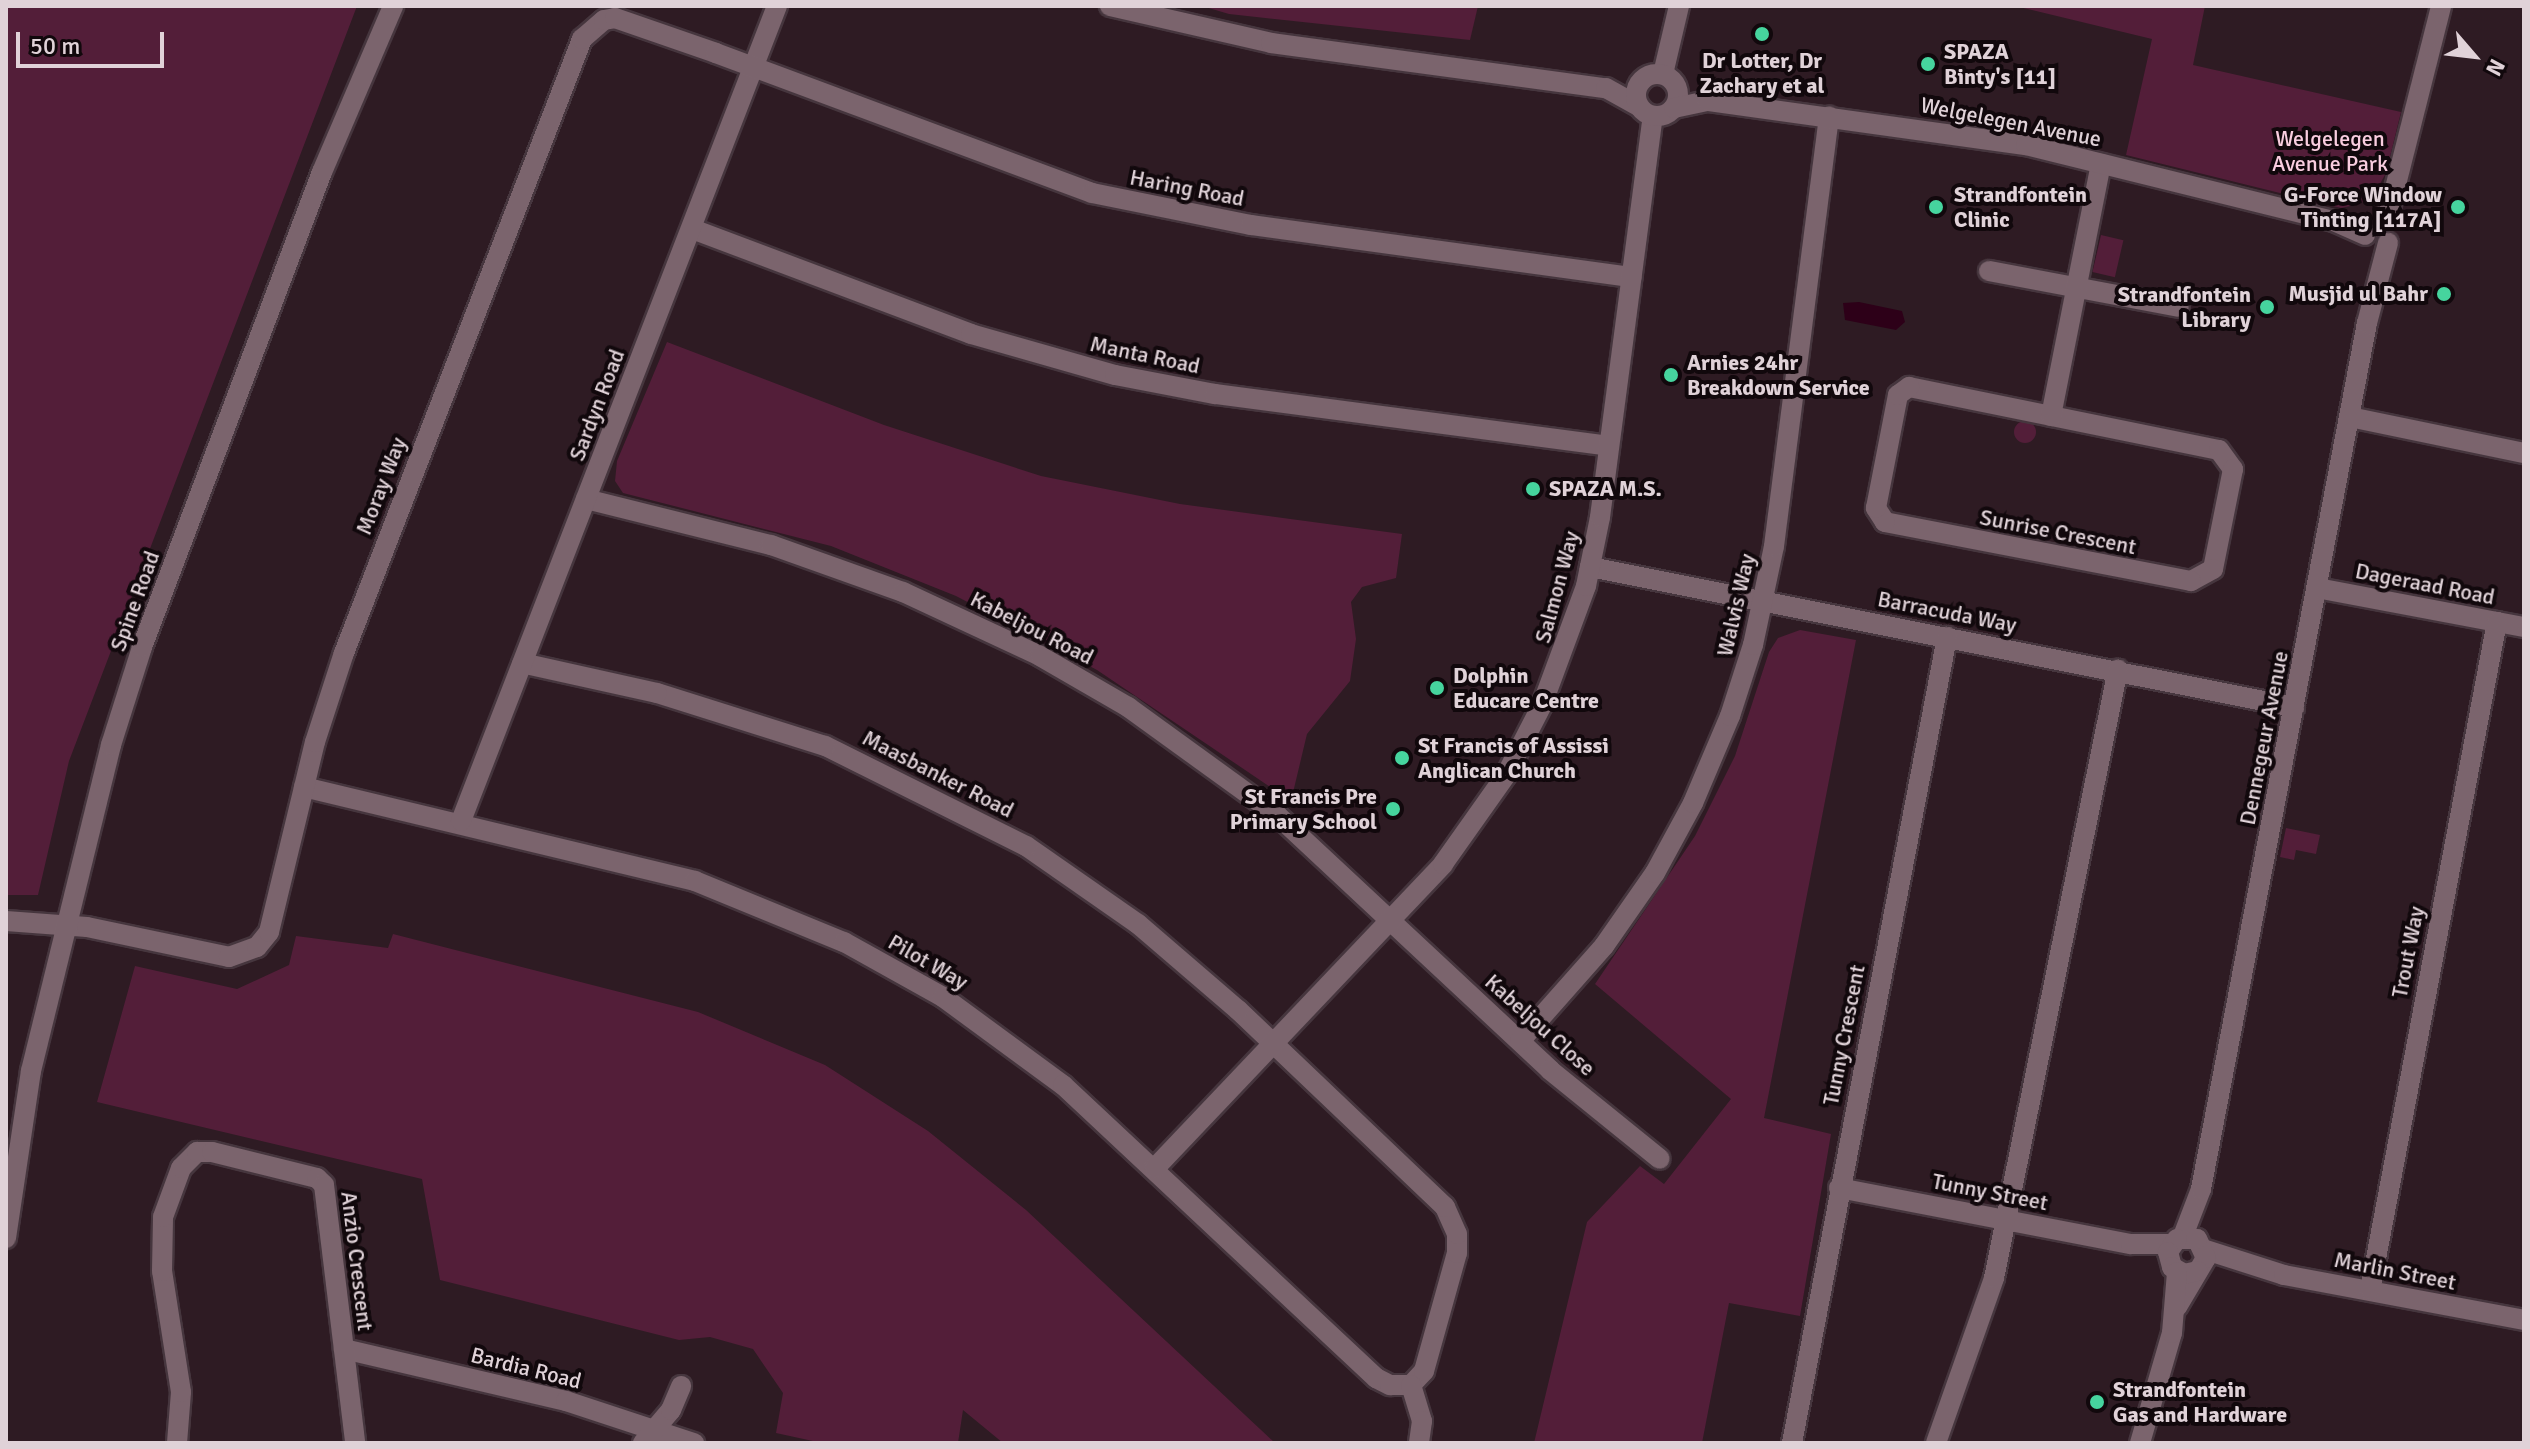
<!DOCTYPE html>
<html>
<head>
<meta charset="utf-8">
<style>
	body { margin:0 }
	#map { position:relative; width:2530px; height:1449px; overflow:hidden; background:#2e1b23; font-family:Signika,sans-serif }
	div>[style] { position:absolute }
	.green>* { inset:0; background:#531e39; transform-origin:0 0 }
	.round { border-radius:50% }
	.water>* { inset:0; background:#2d0018 }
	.roads { filter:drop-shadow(2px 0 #46363e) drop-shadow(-2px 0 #46363e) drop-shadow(0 2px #46363e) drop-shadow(0 -2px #46363e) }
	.street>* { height:20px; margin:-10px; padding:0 10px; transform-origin:10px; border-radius:10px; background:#7b646d }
	.secondary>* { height:20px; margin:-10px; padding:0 10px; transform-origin:10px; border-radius:10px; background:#7b646d }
	.secondary>.ring { margin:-10px; padding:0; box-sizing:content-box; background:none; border:20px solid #7b646d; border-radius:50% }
	.dots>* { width:22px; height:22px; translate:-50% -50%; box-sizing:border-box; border:4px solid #11080c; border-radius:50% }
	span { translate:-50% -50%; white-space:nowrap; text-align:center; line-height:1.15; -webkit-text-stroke:8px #11080c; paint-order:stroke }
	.poi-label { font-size:22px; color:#e0d2d8; font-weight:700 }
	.left { translate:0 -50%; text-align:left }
	.right { translate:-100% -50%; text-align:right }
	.street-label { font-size:22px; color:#e0d2d8 }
	.park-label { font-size:22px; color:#f9cddf }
	.frame { position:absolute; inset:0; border:8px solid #e0d2d8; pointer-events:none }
	.north { position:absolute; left:2434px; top:16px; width:80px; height:80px; -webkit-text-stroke:6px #11080c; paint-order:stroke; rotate:118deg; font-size:22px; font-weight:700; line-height:32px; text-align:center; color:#e0d2d8 }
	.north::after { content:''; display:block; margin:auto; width:28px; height:36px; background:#e0d2d8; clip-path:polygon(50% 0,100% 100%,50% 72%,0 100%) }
	.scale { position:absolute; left:16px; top:32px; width:148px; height:36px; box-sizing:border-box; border:4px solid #e0d2d8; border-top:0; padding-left:10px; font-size:24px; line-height:28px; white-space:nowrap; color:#e0d2d8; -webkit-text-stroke:6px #11080c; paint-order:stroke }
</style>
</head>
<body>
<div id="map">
	<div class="green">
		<i style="clip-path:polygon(6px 6px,357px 6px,69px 761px,38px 895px,6px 895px)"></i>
		<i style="clip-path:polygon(1202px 6px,1478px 6px,1470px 40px,1229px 14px)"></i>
		<i style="clip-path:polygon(2015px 6px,2205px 6px,2193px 65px,2401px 112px,2386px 173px,2376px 191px,2360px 204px,2341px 208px,2126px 155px,2152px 39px)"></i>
		<i style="left:2101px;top:235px;width:23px;height:38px;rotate:13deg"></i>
		<i style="clip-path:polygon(667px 342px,884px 425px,1041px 476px,1180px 504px,1402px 534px,1396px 578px,1362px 587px,1351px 602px,1356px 639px,1350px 681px,1307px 734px,1291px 801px,1097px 670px,956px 596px,831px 546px,623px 493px,615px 481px,617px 461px)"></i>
		<i class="round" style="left:2014px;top:421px;width:22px;height:22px"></i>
		<i style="clip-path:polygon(1800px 630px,1856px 640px,1764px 1118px,1831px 1134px,1800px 1316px,1729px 1303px,1702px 1443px,1534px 1443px,1587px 1222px,1640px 1166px,1664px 1184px,1731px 1099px,1595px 984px,1695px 836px,1735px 756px,1769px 652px,1778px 638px)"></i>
		<i style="clip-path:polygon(2286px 828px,2320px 835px,2316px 854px,2296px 850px,2294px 860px,2280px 857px)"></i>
		<i style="clip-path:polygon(393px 934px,698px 1012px,825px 1065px,928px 1131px,1026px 1210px,1275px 1443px,1003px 1443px,963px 1410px,958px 1443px,822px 1443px,776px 1433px,783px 1393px,753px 1349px,710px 1337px,679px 1340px,440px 1280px,422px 1179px,97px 1102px,135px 966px,237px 989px,289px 965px,296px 936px,388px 948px)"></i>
	</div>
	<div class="water">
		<i style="clip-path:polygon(1859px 302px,1902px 311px,1905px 322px,1896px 330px,1845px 320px,1843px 303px)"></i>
	</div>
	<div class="roads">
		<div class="street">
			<i style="left:1663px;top:74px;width:70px;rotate:-76.8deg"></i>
			<i style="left:692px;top:229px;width:298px;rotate:20.6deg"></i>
			<i style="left:971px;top:334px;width:150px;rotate:15.9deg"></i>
			<i style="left:1115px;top:375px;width:102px;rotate:10.8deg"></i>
			<i style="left:1215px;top:394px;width:397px;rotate:7.5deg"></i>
			<i style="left:1989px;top:271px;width:193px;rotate:10.7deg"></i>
			<i style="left:1909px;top:387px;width:316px;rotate:11.5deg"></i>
			<i style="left:2219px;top:450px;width:24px;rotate:54deg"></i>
			<i style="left:2233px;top:469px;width:102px;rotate:101.3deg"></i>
			<i style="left:2213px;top:569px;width:25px;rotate:151deg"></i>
			<i style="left:2191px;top:581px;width:312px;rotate:-169.1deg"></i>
			<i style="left:1885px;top:522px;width:17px;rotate:-123deg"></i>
			<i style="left:1876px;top:508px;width:115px;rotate:-79deg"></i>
			<i style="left:1898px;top:395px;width:14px;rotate:-36deg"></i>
			<i style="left:2051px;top:416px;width:257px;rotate:-78.8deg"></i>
			<i style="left:2350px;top:417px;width:178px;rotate:11.7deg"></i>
			<i style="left:586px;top:499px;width:191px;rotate:14deg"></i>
			<i style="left:771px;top:545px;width:140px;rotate:19.6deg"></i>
			<i style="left:903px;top:592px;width:151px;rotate:25deg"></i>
			<i style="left:1040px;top:656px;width:102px;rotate:30.1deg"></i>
			<i style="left:1128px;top:707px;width:184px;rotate:35.9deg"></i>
			<i style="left:1277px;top:815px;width:374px;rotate:43deg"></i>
			<i style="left:1550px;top:1070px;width:141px;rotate:39deg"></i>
			<i style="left:1590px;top:567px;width:718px;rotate:11.25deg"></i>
			<i style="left:2317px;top:588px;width:211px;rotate:10.7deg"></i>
			<i style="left:304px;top:787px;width:402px;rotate:13.5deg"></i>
			<i style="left:695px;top:881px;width:161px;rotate:22.3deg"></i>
			<i style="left:844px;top:942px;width:113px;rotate:29.1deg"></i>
			<i style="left:943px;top:997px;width:149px;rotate:36.3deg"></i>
			<i style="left:1063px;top:1085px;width:429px;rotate:43.1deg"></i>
			<i style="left:1376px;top:1378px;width:16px;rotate:27deg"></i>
			<i style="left:1390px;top:1385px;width:21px"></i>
			<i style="left:1411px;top:1385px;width:19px;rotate:-47deg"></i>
			<i style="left:1424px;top:1371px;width:123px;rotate:-74.4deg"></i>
			<i style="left:1457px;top:1253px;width:19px;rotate:-90deg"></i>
			<i style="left:1457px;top:1234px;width:30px;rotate:-114deg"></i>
			<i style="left:1445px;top:1207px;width:286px;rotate:-136.4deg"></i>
			<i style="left:1238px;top:1010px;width:132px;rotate:-139.3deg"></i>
			<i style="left:1138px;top:924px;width:136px;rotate:-145.1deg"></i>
			<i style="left:1026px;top:846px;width:225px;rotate:-153.5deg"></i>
			<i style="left:825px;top:746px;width:176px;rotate:-162.5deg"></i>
			<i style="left:657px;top:693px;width:138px;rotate:-167.5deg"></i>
			<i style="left:461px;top:821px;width:874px;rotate:-68.81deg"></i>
			<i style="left:6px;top:921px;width:81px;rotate:4.2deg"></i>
			<i style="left:87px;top:927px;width:145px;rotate:11.9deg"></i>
			<i style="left:229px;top:957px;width:30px;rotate:-20deg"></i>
			<i style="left:257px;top:947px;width:19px;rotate:-51deg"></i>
			<i style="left:269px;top:932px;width:195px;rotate:-76.4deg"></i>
			<i style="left:315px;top:742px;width:94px;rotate:-72deg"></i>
			<i style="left:344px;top:653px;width:659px;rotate:-68.81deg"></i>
			<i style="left:582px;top:39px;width:29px;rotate:-41deg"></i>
			<i style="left:604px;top:20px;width:11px;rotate:-10deg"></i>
			<i style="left:615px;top:18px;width:107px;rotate:19.1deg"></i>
			<i style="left:716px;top:53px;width:401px;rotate:20.4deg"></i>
			<i style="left:1092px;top:193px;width:162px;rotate:11.4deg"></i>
			<i style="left:1251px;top:225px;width:384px;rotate:7.8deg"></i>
			<i style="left:1520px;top:1041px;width:127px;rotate:-48.5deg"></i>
			<i style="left:1604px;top:946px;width:89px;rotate:-55.1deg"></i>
			<i style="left:1655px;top:873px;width:80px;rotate:-61.5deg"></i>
			<i style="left:1693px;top:803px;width:95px;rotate:-67deg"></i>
			<i style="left:1730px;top:716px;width:75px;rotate:-72.1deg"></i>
			<i style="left:1753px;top:645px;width:101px;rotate:-78deg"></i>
			<i style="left:1774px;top:546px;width:433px;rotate:-82.7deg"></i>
			<i style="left:1155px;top:1168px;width:419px;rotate:-46.5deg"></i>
			<i style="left:1443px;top:864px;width:109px;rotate:-54.7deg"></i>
			<i style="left:1506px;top:775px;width:79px;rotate:-62.8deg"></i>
			<i style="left:1542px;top:705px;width:127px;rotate:-69.7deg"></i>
			<i style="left:1586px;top:586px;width:70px;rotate:-78.5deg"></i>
			<i style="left:1600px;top:517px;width:404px;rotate:-82.5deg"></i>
			<i style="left:1839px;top:1188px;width:297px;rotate:10.9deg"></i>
			<i style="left:2131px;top:1244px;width:41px"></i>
			<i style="left:2206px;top:1250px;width:82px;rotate:17.8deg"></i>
			<i style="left:2284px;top:1275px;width:244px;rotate:10.6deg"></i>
			<i style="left:2370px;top:1290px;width:680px;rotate:-79.24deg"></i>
			<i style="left:344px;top:1349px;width:228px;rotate:13.2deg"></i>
			<i style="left:566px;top:1401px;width:135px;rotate:18.2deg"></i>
			<i style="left:1411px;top:1385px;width:38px;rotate:73deg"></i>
			<i style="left:1422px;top:1421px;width:22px;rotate:98deg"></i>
			<i style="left:177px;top:1443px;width:51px;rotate:-85.5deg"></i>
			<i style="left:181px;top:1392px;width:122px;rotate:-98.9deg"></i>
			<i style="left:162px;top:1271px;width:54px;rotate:-88.9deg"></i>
			<i style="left:163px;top:1217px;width:52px;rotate:-69.8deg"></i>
			<i style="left:181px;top:1168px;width:23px;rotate:-45deg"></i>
			<i style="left:197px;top:1152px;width:15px"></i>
			<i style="left:212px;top:1152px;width:108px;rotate:13.9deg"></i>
			<i style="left:317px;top:1178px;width:10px;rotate:45deg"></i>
			<i style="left:324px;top:1185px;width:260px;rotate:83.1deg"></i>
			<i style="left:643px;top:1443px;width:43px;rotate:-49.7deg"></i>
			<i style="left:671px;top:1410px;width:26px;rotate:-67deg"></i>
			<i style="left:1792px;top:1443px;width:821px;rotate:-79.11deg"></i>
			<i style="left:1936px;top:1443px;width:175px;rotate:-70.6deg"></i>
			<i style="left:1994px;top:1278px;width:621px;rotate:-78.49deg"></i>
		</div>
		<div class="secondary">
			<i style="left:1110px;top:6px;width:165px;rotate:12.9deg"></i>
			<i style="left:1271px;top:43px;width:338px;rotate:7.7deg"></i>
			<i style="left:1606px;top:88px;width:38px;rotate:29deg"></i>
			<i class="ring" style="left:1636px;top:74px;width:22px;height:22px"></i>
			<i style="left:1674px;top:108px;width:35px;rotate:-12deg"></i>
			<i style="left:1708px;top:101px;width:321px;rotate:7.9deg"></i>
			<i style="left:2026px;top:145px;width:317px;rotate:13.9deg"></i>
			<i style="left:2334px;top:221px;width:34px;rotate:24deg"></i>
			<i style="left:2387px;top:220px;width:221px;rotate:-75.8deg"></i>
			<i style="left:2183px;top:1236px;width:50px;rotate:-69deg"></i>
			<i style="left:2201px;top:1189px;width:882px;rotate:-79.15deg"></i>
			<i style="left:2367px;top:323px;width:83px;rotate:-75.3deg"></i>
			<i style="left:6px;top:1238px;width:169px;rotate:-81.5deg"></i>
			<i style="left:31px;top:1071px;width:336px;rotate:-76.2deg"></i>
			<i style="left:111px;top:745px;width:103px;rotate:-72.4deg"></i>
			<i style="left:142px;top:647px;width:508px;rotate:-69.25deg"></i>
			<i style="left:322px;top:172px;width:181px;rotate:-66.8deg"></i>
			<i style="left:2177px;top:1307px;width:57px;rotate:-59.4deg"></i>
			<i style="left:2206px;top:1258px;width:21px;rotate:-115deg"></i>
			<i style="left:2197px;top:1239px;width:20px;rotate:180deg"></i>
			<i style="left:2177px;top:1239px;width:16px;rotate:125deg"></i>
			<i style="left:2168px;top:1252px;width:16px;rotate:75deg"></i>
			<i style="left:2172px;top:1267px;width:14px;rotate:30deg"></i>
			<i style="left:2184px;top:1274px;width:14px;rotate:-12deg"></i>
			<i style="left:2140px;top:1443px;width:115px;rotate:-73.8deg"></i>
			<i style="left:2172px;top:1333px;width:61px;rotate:-85.3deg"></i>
		</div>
	</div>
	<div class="dots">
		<i style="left:1762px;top:34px;background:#46d49e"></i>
		<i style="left:1928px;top:64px;background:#46d49e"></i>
		<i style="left:1936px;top:207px;background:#46d49e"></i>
		<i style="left:2458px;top:207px;background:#46d49e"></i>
		<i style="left:2444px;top:294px;background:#46d49e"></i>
		<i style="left:2267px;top:307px;background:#46d49e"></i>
		<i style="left:1671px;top:375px;background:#46d49e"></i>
		<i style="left:1533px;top:489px;background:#46d49e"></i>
		<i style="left:1437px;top:688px;background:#46d49e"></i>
		<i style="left:1402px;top:758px;background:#46d49e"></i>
		<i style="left:1393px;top:809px;background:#46d49e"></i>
		<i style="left:2097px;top:1402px;background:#46d49e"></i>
	</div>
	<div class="poi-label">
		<span class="left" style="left:1944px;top:64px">SPAZA<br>Binty's [11]</span>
		<span style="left:1762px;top:73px">Dr Lotter, Dr<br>Zachary et al</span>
		<span class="left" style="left:1954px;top:207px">Strandfontein<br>Clinic</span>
		<span class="right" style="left:2442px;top:207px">G-Force Window<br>Tinting [117A]</span>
		<span class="right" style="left:2251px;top:307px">Strandfontein<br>Library</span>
		<span class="right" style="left:2428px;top:294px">Musjid ul Bahr</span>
		<span class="left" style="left:1687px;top:375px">Arnies 24hr<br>Breakdown Service</span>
		<span class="left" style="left:1549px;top:489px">SPAZA M.S.</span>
		<span class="left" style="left:1453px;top:688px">Dolphin<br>Educare Centre</span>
		<span class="left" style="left:1418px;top:758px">St Francis of Assissi<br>Anglican Church</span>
		<span class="right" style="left:1377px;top:809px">St Francis Pre<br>Primary School</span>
		<span class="left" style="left:2113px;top:1402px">Strandfontein<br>Gas and Hardware</span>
	</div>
	<div class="street-label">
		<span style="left:2011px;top:122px;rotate:11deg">Welgelegen Avenue</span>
		<span style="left:1187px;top:188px;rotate:11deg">Haring Road</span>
		<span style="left:1145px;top:355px;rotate:12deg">Manta Road</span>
		<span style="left:597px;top:405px;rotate:-69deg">Sardyn Road</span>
		<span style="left:381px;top:486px;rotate:-69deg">Moray Way</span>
		<span style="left:2058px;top:532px;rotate:11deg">Sunrise Crescent</span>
		<span style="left:2425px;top:584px;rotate:11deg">Dageraad Road</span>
		<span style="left:1557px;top:587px;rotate:-75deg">Salmon Way</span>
		<span style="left:135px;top:601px;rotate:-70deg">Spine Road</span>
		<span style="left:1736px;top:605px;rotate:-77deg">Walvis Way</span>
		<span style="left:1947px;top:612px;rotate:11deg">Barracuda Way</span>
		<span style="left:1032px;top:628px;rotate:27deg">Kabeljou Road</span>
		<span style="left:2264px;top:738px;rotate:-79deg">Dennegeur Avenue</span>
		<span style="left:938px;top:774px;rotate:27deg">Maasbanker Road</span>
		<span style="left:2408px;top:952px;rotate:-79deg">Trout Way</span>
		<span style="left:928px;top:962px;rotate:30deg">Pilot Way</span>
		<span style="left:1540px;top:1025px;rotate:42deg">Kabeljou Close</span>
		<span style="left:1844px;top:1035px;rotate:-79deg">Tunny Crescent</span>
		<span style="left:1990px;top:1192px;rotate:11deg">Tunny Street</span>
		<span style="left:357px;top:1261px;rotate:83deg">Anzio Crescent</span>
		<span style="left:2395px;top:1271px;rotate:11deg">Marlin Street</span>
		<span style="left:526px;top:1368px;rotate:14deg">Bardia Road</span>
	</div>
	<div class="park-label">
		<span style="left:2330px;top:151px">Welgelegen<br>Avenue Park</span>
	</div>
	<div class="frame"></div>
	<div class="north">N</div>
	<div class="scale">50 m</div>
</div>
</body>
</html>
